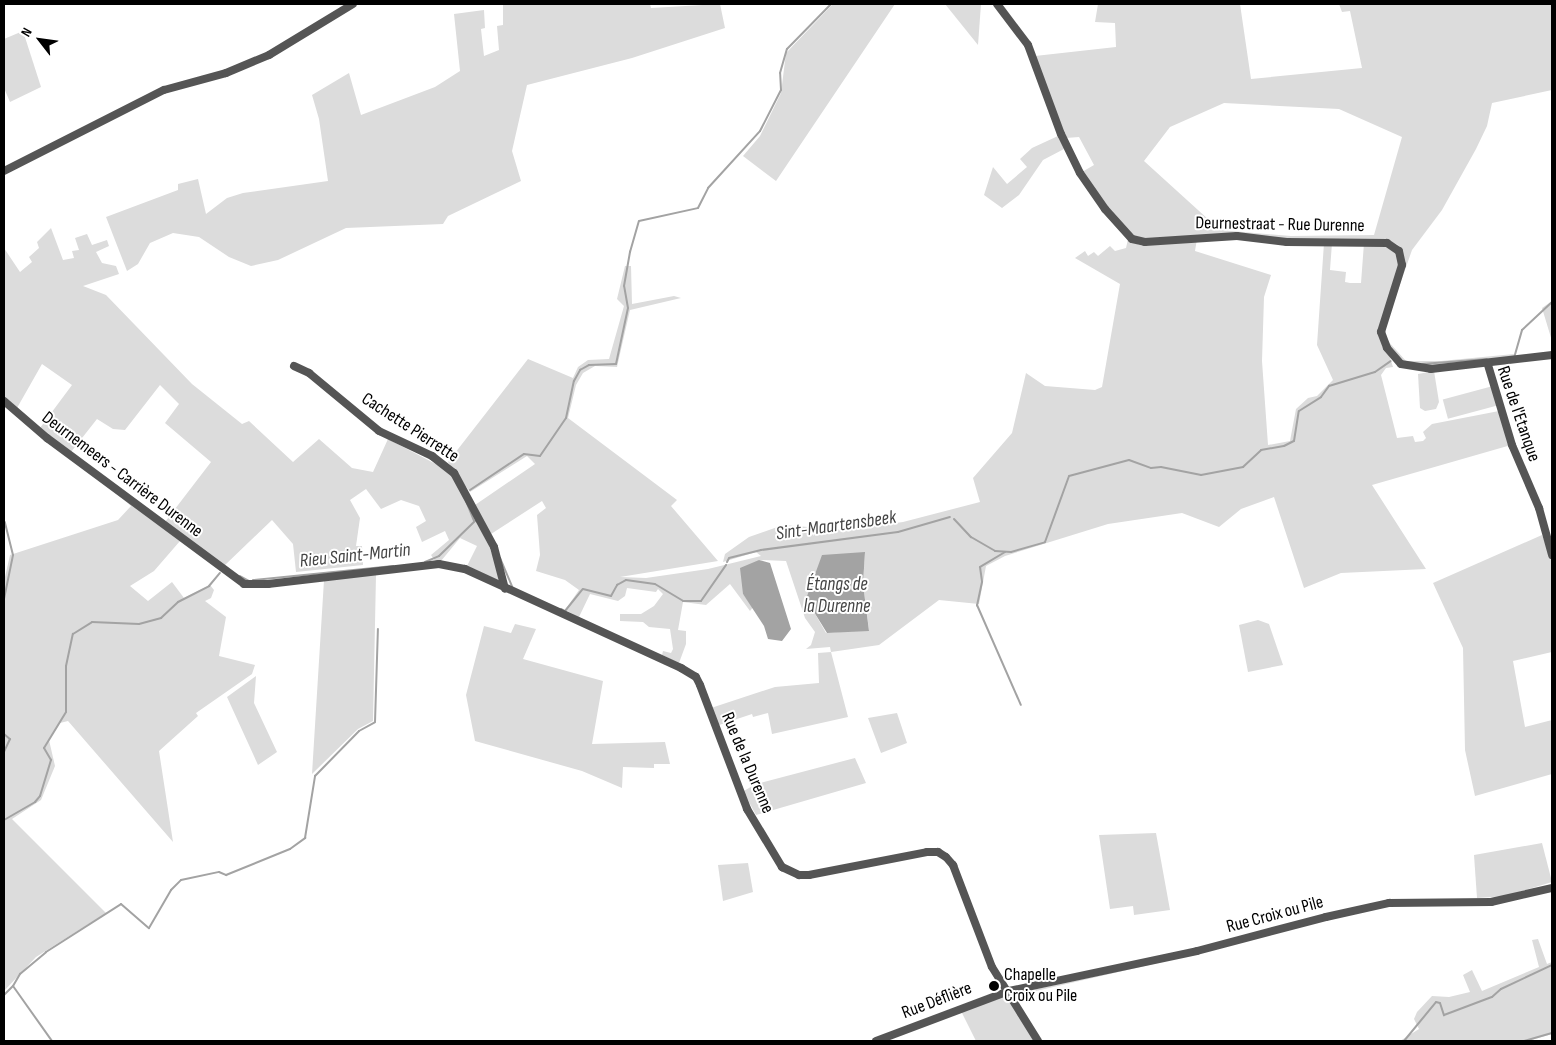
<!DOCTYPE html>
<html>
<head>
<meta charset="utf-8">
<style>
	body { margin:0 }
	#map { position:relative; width:1556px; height:1045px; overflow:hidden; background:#fff; font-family:"Sofia Sans Condensed",sans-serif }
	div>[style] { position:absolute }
	.green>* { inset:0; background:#dcdcdc; transform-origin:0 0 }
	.water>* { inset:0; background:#a3a3a3 }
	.stream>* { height:2px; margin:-1px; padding:0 1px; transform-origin:1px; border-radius:1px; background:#a3a3a3 }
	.minor>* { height:8px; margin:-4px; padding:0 4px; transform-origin:4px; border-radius:4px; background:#555 }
	.dots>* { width:14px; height:14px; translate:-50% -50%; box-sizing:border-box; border:2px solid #fff; border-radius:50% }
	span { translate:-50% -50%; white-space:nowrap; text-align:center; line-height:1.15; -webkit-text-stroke:4px #fff; paint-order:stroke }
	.street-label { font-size:18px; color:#000 }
	.poi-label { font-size:18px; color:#000 }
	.left { translate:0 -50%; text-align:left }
	.water-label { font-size:19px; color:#444; font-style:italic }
	.frame { position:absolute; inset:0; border:5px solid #000; pointer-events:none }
	.north { position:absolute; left:15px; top:15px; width:50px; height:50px; -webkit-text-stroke:4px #fff; paint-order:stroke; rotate:300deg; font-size:14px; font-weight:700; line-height:20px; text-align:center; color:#000 }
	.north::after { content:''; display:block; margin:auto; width:18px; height:22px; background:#000; clip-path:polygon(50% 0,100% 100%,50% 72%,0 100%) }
</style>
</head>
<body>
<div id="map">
	<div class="green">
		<i style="clip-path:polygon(503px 4px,650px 4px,651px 8px,720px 4px,725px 28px,632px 58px,527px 85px,512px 151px,521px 181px,448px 216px,443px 224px,346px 228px,278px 260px,251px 266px,229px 257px,199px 237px,173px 233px,150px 243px,138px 264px,127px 271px,106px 217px,178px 190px,178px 184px,198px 179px,206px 214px,227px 198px,243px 193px,328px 181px,319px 119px,312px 95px,349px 73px,361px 115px,435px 87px,460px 71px,454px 14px,484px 10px,485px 28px,481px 29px,484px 56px,499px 50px,497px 26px,503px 25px)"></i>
		<i style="clip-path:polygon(833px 4px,895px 4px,776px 181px,743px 156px,760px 136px,781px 93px,786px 53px)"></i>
		<i style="clip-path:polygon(945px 4px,981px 4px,978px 45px)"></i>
		<i style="clip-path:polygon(evenodd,1098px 4px,1240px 4px,1251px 79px,1362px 68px,1350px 11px,1342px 12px,1339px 4px,1552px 4px,1552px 90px,1492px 103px,1487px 126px,1476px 149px,1442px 210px,1412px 250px,1385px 327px,1387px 340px,1406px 361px,1441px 361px,1514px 354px,1513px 360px,1421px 367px,1398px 358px,1386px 344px,1383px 329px,1402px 275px,1404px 257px,1398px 245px,1388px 240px,1287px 240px,1231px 233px,1143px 240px,1130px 235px,1082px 172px,1094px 165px,1079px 137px,1066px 138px,1035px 56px,1116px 47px,1115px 23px,1095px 22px,1098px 4px,1224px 103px,1339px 109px,1402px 137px,1374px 235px,1291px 236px,1220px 230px,1144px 161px,1170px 127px,1224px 103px)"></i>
		<i style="clip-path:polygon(23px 31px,41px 87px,10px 102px,4px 88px,4px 39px)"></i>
		<i style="clip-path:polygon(1058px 136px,1064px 149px,1043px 160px,1019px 195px,1002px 208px,984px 195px,993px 167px,1007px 184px,1027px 167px,1020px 159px,1032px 148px)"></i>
		<i style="clip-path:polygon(51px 228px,63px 260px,74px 258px,72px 251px,79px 250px,75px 238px,87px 234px,92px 245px,107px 240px,109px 246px,96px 252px,102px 263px,116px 266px,119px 274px,83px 286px,106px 295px,192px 384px,242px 424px,249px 421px,293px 462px,319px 439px,352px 468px,373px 472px,388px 439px,451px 472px,489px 546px,501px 577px,499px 581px,467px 566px,477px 546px,460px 538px,441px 561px,435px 561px,431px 555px,449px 540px,445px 531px,422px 542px,416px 527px,426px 521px,419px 506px,401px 500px,381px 509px,366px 489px,350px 500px,360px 518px,356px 546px,362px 546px,363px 565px,296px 572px,293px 544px,272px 520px,224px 566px,165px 522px,211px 462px,165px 423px,179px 404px,160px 385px,125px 430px,113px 429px,97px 419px,71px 452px,40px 428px,72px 385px,42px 364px,17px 408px,4px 396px,4px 248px,20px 272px,32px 262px,29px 257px,39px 248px,37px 242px)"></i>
		<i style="clip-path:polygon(evenodd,1128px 239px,1197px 239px,1195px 251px,1271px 275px,1264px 297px,1262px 361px,1268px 445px,1290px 441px,1296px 409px,1308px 398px,1317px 396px,1333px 380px,1317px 345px,1324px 243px,1332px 243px,1330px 270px,1346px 272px,1345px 282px,1350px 283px,1361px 283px,1364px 243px,1384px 243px,1394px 249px,1400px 260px,1380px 326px,1393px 367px,1386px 368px,1381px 375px,1397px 438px,1413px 436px,1415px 442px,1423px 441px,1426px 438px,1423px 432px,1432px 424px,1499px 411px,1511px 445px,1372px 485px,1426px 569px,1341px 573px,1304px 588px,1274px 497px,1241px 509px,1219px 527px,1182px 513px,1108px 524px,1005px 556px,986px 566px,979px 604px,939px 600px,879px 645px,831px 652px,848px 717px,772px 734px,768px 713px,753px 717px,752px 714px,719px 725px,711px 708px,775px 687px,819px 683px,818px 653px,831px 652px,830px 647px,806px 649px,811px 645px,815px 632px,805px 618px,786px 561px,759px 560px,743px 594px,753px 607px,750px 611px,730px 584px,706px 605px,683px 602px,678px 630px,686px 631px,686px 644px,679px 663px,662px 655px,663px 651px,671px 653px,673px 649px,670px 629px,649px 627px,643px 622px,620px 621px,620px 614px,641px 614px,654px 606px,663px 594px,658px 589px,656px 592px,627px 588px,625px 596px,618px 601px,590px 594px,579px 617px,565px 610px,579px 590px,565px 580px,536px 571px,540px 555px,537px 515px,546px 508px,542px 501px,491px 534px,475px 505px,535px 464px,527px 456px,470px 492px,448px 462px,528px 359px,573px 378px,578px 367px,588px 360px,609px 359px,624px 306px,617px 299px,625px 266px,631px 266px,632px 304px,674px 296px,681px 298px,630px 310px,617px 367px,595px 366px,583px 373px,576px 385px,568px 418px,677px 500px,671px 506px,718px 561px,620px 577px,646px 578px,708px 569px,761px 556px,756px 552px,723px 562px,725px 554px,749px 537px,783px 525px,845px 530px,903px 522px,980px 502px,973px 478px,1012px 433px,1026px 373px,1045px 386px,1095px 390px,1102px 387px,1120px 284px,1075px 258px,1085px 251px,1088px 256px,1094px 252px,1098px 256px,1110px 246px,1115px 251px,1126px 248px,1128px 239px,865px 553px,863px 584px,869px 630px,826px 633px,806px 598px,865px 553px)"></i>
		<i style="clip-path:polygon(1552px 301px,1551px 310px,1552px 341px,1542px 308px)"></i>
		<i style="clip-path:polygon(1434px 371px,1439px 402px,1436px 409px,1425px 411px,1420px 408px,1418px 374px)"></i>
		<i style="left:1493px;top:386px;width:20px;height:52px;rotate:75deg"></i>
		<i style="clip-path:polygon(117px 494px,180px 541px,154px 571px,130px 586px,148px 601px,172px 582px,184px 598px,210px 585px,214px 590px,211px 598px,205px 601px,226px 617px,219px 656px,255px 665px,252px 674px,196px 713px,198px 716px,159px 751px,173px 842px,68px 721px,60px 723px,49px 740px,55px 766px,41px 800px,12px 819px,106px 913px,36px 957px,4px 991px,5px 577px,10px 555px,118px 520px,131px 506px)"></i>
		<i style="clip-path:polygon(1542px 535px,1552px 559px,1552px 652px,1513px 661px,1525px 727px,1552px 720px,1552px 774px,1475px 796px,1465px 750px,1463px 648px,1433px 583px)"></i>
		<i style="clip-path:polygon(376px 575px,373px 721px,358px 729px,312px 774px,324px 580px)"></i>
		<i style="clip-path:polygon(1258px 620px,1269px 624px,1283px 665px,1248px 672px,1239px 625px)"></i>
		<i style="clip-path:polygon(515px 624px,536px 629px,523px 659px,603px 681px,592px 744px,665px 742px,670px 764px,654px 764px,654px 768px,623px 767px,622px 788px,582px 771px,475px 741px,466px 695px,484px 626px,511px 633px)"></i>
		<i style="clip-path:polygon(256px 676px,254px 703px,277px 752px,258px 765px,227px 697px)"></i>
		<i style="clip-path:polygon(897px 713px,907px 743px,881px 753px,868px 718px)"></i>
		<i style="clip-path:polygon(855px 758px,866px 783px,756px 815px,749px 802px,757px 822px,742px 792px,756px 784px)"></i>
		<i style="clip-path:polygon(1156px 833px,1170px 910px,1134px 915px,1133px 906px,1110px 909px,1099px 835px)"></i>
		<i style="clip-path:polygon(1542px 843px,1552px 882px,1506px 896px,1477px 898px,1474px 855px)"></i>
		<i style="clip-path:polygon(748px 863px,753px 892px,723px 901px,718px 865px)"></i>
		<i style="clip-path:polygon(1538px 939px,1547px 964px,1552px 962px,1552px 1034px,1528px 1041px,1400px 1041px,1419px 1029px,1414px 1019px,1417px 1012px,1432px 996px,1449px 997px,1470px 992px,1463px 975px,1472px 970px,1482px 991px,1539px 967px,1532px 940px)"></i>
		<i style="clip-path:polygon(1175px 959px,1023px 994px,1023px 992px)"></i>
		<i style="clip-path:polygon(1001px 996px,1009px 1001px,1035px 1041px,976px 1041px,961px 1011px)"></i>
	</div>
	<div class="water">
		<i style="clip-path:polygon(865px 552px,863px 584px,869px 631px,827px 633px,806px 599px,822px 555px)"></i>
		<i style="clip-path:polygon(759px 560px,770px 563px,791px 629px,782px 641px,768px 639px,764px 626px,743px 594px,740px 568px)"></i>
	</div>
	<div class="stream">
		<i style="left:1514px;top:358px;width:29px;rotate:-74deg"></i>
		<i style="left:1522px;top:330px;width:41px;rotate:-43deg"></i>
		<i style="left:1422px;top:364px;width:65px;rotate:-4.4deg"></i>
		<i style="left:470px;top:490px;width:65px;rotate:-33.7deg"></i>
		<i style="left:524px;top:454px;width:16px;rotate:7deg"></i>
		<i style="left:540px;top:456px;width:46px;rotate:-55.6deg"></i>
		<i style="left:566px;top:418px;width:38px;rotate:-78deg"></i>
		<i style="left:574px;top:381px;width:13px;rotate:-61deg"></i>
		<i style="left:580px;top:370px;width:10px;rotate:-29deg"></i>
		<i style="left:589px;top:365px;width:27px;rotate:-2deg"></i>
		<i style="left:616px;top:364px;width:57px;rotate:-77.9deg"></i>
		<i style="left:628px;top:308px;width:22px;rotate:-100deg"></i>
		<i style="left:624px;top:286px;width:35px;rotate:-80deg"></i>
		<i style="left:630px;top:252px;width:32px;rotate:-74deg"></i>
		<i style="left:639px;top:221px;width:60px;rotate:-12.4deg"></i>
		<i style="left:698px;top:208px;width:22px;rotate:-63deg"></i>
		<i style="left:708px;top:188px;width:77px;rotate:-47.6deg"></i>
		<i style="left:760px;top:131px;width:46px;rotate:-62.9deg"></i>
		<i style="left:781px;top:90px;width:17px;rotate:-93deg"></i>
		<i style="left:780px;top:73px;width:25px;rotate:-74deg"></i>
		<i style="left:787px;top:49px;width:63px;rotate:-45.6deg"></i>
		<i style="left:466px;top:501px;width:22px;rotate:68deg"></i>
		<i style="left:954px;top:519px;width:25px;rotate:47deg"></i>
		<i style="left:971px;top:537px;width:28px;rotate:30deg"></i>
		<i style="left:995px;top:551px;width:16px;rotate:4deg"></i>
		<i style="left:1011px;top:552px;width:35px;rotate:-16deg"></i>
		<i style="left:1045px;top:542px;width:70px;rotate:-70deg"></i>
		<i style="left:1069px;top:476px;width:62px;rotate:-14.9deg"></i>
		<i style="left:1129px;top:460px;width:23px;rotate:20deg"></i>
		<i style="left:1151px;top:468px;width:10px;rotate:-6deg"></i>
		<i style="left:1161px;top:467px;width:41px;rotate:11.3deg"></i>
		<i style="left:1201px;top:475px;width:43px;rotate:-10.8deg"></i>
		<i style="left:1243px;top:467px;width:25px;rotate:-43deg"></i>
		<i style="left:1261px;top:450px;width:23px;rotate:-10deg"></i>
		<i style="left:1284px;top:446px;width:11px;rotate:-27deg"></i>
		<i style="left:1294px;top:441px;width:30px;rotate:-81deg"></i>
		<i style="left:1299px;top:411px;width:26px;rotate:-32deg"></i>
		<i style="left:1321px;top:397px;width:14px;rotate:-54deg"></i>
		<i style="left:1329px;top:386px;width:48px;rotate:-16.9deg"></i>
		<i style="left:1375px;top:372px;width:19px;rotate:-35deg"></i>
		<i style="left:1005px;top:552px;width:29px;rotate:149deg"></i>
		<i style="left:980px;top:567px;width:15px;rotate:82deg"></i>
		<i style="left:982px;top:582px;width:24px;rotate:102deg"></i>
		<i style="left:977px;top:605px;width:109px;rotate:66.3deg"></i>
		<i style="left:500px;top:558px;width:33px;rotate:67deg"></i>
		<i style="left:425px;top:562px;width:15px;rotate:-23deg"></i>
		<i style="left:439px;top:556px;width:52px;rotate:-44.2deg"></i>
		<i style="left:727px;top:562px;width:4px;rotate:-63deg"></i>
		<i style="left:729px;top:558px;width:33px;rotate:-14deg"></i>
		<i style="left:761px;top:550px;width:138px;rotate:-7.5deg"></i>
		<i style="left:898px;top:532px;width:54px;rotate:-16.1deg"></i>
		<i style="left:240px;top:576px;width:10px;rotate:29deg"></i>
		<i style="left:253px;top:580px;width:141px;rotate:-5.7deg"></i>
		<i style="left:4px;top:599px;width:45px;rotate:-78.4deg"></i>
		<i style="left:13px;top:555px;width:34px;rotate:-104deg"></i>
		<i style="left:561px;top:609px;width:4px;rotate:27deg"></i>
		<i style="left:565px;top:611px;width:28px;rotate:-51deg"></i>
		<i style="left:583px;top:589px;width:29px;rotate:14deg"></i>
		<i style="left:611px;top:596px;width:13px;rotate:-61deg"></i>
		<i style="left:617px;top:585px;width:10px;rotate:-29deg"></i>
		<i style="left:626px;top:580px;width:29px;rotate:8deg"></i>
		<i style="left:655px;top:584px;width:33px;rotate:31deg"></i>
		<i style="left:683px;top:601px;width:18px"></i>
		<i style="left:701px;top:601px;width:44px;rotate:-55.2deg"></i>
		<i style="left:4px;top:734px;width:8px;rotate:40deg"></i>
		<i style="left:10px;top:739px;width:14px;rotate:115deg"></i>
		<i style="left:4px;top:820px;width:36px;rotate:-30deg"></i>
		<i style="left:35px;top:802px;width:8px;rotate:-50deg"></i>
		<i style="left:40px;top:796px;width:38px;rotate:-73deg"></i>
		<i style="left:51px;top:760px;width:14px;rotate:-120deg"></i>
		<i style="left:44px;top:748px;width:42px;rotate:-58.6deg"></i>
		<i style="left:66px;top:712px;width:46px;rotate:-90deg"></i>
		<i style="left:66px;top:666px;width:33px;rotate:-78deg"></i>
		<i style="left:73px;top:634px;width:22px;rotate:-32deg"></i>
		<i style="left:92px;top:622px;width:47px;rotate:2.4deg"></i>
		<i style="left:139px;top:624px;width:23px;rotate:-15deg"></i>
		<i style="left:161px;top:618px;width:23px;rotate:-43deg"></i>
		<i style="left:178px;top:602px;width:35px;rotate:-27deg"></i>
		<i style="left:209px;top:586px;width:17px;rotate:-50deg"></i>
		<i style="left:13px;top:986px;width:14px;rotate:-60deg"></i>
		<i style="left:20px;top:974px;width:34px;rotate:-40deg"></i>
		<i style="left:46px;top:952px;width:89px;rotate:-32.6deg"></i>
		<i style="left:121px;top:904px;width:37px;rotate:41deg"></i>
		<i style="left:149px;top:928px;width:44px;rotate:-59.9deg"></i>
		<i style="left:171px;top:890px;width:14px;rotate:-45deg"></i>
		<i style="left:181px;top:880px;width:39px;rotate:-12deg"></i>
		<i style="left:219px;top:872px;width:8px;rotate:23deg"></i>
		<i style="left:226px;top:875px;width:69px;rotate:-22.1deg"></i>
		<i style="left:290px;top:849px;width:19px;rotate:-36deg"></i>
		<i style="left:305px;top:838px;width:63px;rotate:-80.8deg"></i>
		<i style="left:315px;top:776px;width:63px;rotate:-45.6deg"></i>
		<i style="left:359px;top:731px;width:18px;rotate:-29deg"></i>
		<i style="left:375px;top:722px;width:93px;rotate:-88.2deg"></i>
		<i style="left:4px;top:995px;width:13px;rotate:-45deg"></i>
		<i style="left:13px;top:986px;width:67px;rotate:54.7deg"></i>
		<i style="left:1404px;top:1041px;width:50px;rotate:-50.6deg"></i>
		<i style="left:1436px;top:1002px;width:4px;rotate:14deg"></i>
		<i style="left:1440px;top:1003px;width:13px;rotate:72deg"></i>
		<i style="left:1444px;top:1015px;width:51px;rotate:-20.6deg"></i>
		<i style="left:1492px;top:997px;width:12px;rotate:-42deg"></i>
		<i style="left:1501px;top:989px;width:56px;rotate:-25.2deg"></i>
		<i style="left:1524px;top:1041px;width:29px;rotate:-16deg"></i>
	</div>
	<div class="minor">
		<i style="left:997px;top:4px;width:51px;rotate:52.9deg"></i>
		<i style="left:1028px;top:45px;width:95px;rotate:69.7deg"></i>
		<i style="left:1061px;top:134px;width:43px;rotate:64deg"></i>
		<i style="left:1080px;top:173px;width:44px;rotate:55.2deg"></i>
		<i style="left:1105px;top:209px;width:40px;rotate:48deg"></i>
		<i style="left:1132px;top:239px;width:13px;rotate:13deg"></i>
		<i style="left:1145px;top:242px;width:92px;rotate:-3.7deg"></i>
		<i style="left:1237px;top:236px;width:50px;rotate:6.8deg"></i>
		<i style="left:1287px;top:242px;width:100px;rotate:0.6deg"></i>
		<i style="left:1387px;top:243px;width:14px;rotate:34deg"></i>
		<i style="left:1399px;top:251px;width:14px;rotate:78deg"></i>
		<i style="left:1402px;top:265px;width:70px;rotate:107.4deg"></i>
		<i style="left:1381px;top:332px;width:17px;rotate:69deg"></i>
		<i style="left:1387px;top:348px;width:21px;rotate:49deg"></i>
		<i style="left:1401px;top:364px;width:30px;rotate:9deg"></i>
		<i style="left:1431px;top:369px;width:122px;rotate:-6.6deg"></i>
		<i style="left:4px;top:171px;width:179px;rotate:-26.9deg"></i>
		<i style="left:164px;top:90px;width:64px;rotate:-15.3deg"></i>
		<i style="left:226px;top:73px;width:47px;rotate:-22.7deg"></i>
		<i style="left:269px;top:55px;width:98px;rotate:-31.3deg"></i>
		<i style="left:1488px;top:365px;width:84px;rotate:73.3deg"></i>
		<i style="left:1512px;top:445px;width:69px;rotate:66.8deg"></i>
		<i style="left:1539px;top:508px;width:49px;rotate:74.5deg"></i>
		<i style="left:294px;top:366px;width:17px;rotate:25deg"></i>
		<i style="left:309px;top:373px;width:91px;rotate:39.6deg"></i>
		<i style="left:379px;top:431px;width:59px;rotate:25.3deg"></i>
		<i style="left:432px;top:456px;width:28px;rotate:38deg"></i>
		<i style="left:454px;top:473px;width:84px;rotate:61.6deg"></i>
		<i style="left:494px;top:547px;width:43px;rotate:75.3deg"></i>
		<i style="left:4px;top:401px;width:57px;rotate:40.7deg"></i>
		<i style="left:47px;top:438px;width:245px;rotate:36.5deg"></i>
		<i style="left:244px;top:584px;width:24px"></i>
		<i style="left:268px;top:584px;width:172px;rotate:-6.7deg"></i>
		<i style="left:439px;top:564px;width:26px;rotate:11deg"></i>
		<i style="left:465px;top:569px;width:238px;rotate:24.6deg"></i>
		<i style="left:681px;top:668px;width:17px;rotate:31deg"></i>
		<i style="left:696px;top:677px;width:9px;rotate:63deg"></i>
		<i style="left:700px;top:685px;width:133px;rotate:69.2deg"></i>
		<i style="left:747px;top:809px;width:68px;rotate:58.9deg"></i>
		<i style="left:782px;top:867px;width:19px;rotate:25deg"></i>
		<i style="left:799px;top:875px;width:10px"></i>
		<i style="left:809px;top:875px;width:120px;rotate:-11deg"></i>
		<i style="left:927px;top:852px;width:11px"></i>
		<i style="left:938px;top:852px;width:9px;rotate:32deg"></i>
		<i style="left:946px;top:857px;width:11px;rotate:49deg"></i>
		<i style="left:953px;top:865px;width:109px;rotate:69.1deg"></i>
		<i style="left:992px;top:967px;width:87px;rotate:58.1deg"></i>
		<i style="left:876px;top:1041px;width:142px;rotate:-20.6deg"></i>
		<i style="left:1009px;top:991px;width:192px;rotate:-12deg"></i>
		<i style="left:1197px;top:951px;width:133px;rotate:-14.8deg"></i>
		<i style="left:1326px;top:917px;width:65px;rotate:-12.5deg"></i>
		<i style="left:1389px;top:903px;width:102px;rotate:-0.6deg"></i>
		<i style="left:1491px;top:902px;width:63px;rotate:-12.9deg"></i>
	</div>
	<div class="dots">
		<i style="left:994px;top:986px;background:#000"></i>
	</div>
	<div class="street-label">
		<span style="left:1280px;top:225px;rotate:1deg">Deurnestraat - Rue Durenne</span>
		<span style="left:1518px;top:414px;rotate:71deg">Rue de l'Etanque</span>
		<span style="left:410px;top:428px;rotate:33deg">Cachette Pierrette</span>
		<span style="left:122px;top:475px;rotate:37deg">Deurnemeers - Carrière Durenne</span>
		<span style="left:747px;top:763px;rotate:67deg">Rue de la Durenne</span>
		<span style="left:1275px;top:915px;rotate:-15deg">Rue Croix ou Pile</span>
		<span style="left:937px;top:1001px;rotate:-21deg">Rue Déflière</span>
	</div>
	<div class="poi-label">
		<span class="left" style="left:1004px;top:986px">Chapelle<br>Croix ou Pile</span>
	</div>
	<div class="water-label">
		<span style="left:836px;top:526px;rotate:-8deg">Sint-Maartensbeek</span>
		<span style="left:355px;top:556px;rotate:-6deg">Rieu Saint-Martin</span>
		<span style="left:837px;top:596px">Étangs de<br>la Durenne</span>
	</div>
	<div class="frame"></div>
	<div class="north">N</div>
</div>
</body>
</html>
